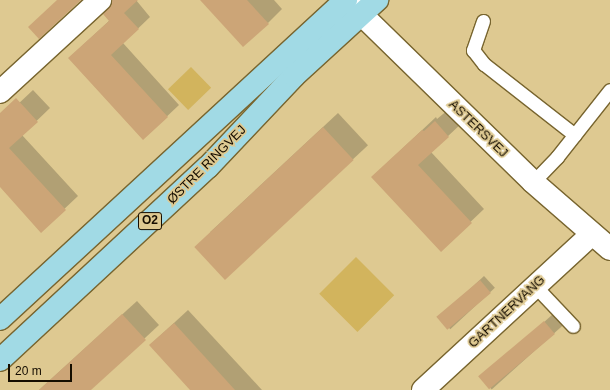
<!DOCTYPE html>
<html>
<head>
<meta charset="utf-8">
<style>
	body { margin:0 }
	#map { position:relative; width:610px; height:390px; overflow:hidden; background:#dec991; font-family:Helvetica,sans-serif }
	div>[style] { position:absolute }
	.green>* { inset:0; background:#d2b45d; transform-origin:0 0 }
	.shadow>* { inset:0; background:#0003; transform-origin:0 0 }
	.building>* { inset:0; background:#cca577; transform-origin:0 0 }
	.roads { filter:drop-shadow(1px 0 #78652f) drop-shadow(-1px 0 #78652f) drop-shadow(0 1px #78652f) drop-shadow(0 -1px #78652f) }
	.lane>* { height:13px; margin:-6.5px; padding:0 6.5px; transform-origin:6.5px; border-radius:6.5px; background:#fff }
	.street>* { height:22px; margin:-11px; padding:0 11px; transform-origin:11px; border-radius:11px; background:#fff }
	.primary>* { height:22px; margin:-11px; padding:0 11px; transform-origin:11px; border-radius:11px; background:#a1dae5 }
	span { translate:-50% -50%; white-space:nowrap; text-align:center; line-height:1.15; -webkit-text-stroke:3.5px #dec991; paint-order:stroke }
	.shield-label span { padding:1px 3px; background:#dec991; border:1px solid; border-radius:3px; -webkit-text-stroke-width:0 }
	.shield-label { font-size:12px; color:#150d00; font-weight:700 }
	.street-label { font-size:13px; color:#150d00 }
	.scale { position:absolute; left:8px; top:364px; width:64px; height:18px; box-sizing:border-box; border:2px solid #150d00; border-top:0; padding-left:5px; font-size:12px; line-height:14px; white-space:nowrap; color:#150d00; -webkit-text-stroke:3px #dec991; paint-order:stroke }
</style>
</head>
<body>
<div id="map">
	<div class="green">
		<i style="left:191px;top:67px;width:29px;height:32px;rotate:46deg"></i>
		<i style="left:356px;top:257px;width:54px;height:52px;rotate:45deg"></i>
	</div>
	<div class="shadow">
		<i style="clip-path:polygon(112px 0,136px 0,150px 17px,123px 43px,179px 105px,143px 139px,69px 58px,110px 20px)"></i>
		<i style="clip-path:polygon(202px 0,274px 0,282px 9px,268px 23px)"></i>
		<i style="clip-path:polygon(33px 90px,50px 108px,22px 135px,78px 196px,41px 231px,0 186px,0 121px)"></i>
		<i style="clip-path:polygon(449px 109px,462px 123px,431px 152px,484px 209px,441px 250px,386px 164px,436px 117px,437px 119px)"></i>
		<i style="left:338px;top:113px;width:44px;height:175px;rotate:47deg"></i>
		<i style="left:484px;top:276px;width:16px;height:61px;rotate:47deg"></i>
		<i style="clip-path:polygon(137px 301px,159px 325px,89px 390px,39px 390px)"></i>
		<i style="clip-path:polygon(188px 310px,262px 390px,191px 390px,150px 345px)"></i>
		<i style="left:553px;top:314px;width:15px;height:96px;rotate:48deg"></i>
	</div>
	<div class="building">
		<i style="clip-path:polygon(57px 0,81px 0,39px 39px,28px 27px)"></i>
		<i style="clip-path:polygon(112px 0,138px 0,124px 13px,139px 29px,111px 55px,168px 117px,143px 140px,68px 58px,109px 21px,103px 14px)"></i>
		<i style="clip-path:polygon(200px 0,247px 0,269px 24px,243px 47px)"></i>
		<i style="clip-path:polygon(16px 98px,38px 122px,9px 148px,66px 210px,41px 233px,0 187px,0 113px)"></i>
		<i style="clip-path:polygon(435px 121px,449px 137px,418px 165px,472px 223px,441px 252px,371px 177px,422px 130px,424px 131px)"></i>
		<i style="left:323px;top:127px;width:45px;height:176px;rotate:47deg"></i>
		<i style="left:480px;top:280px;width:17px;height:57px;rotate:50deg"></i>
		<i style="clip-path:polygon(122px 314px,146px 340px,91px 390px,39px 390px)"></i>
		<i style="left:544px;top:321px;width:17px;height:86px;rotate:50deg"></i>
		<i style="clip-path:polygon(174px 323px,235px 390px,190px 390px,149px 345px)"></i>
	</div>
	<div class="roads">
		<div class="lane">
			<i style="left:483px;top:21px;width:31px;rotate:109deg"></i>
			<i style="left:473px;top:50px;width:18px;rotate:52deg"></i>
			<i style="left:484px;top:64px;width:115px;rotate:38deg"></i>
			<i style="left:533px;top:182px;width:35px;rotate:-46deg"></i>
			<i style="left:557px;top:157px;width:85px;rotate:-51.7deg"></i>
			<i style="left:535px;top:286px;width:55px;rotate:46.5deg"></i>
		</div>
		<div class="street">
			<i style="left:359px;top:0;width:14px;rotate:82deg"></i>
			<i style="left:361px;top:14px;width:240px;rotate:44.3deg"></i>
			<i style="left:533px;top:182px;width:102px;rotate:41deg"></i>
			<i style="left:0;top:92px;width:136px;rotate:-42.6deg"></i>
			<i style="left:423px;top:390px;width:230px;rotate:-42.7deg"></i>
		</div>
		<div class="primary">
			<i style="left:0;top:319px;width:471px;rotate:-42.7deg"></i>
			<i style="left:0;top:360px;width:284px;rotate:-42.9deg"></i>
			<i style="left:208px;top:167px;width:125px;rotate:-46.6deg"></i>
			<i style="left:294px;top:76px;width:113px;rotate:-42.5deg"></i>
		</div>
	</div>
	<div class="shield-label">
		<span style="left:150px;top:221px">O2</span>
	</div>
	<div class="street-label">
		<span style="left:478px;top:129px;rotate:44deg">ASTERSVEJ</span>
		<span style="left:207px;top:165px;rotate:-45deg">ØSTRE RINGVEJ</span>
		<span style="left:507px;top:312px;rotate:-43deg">GARTNERVANG</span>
	</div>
	<div class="scale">20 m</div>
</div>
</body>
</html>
